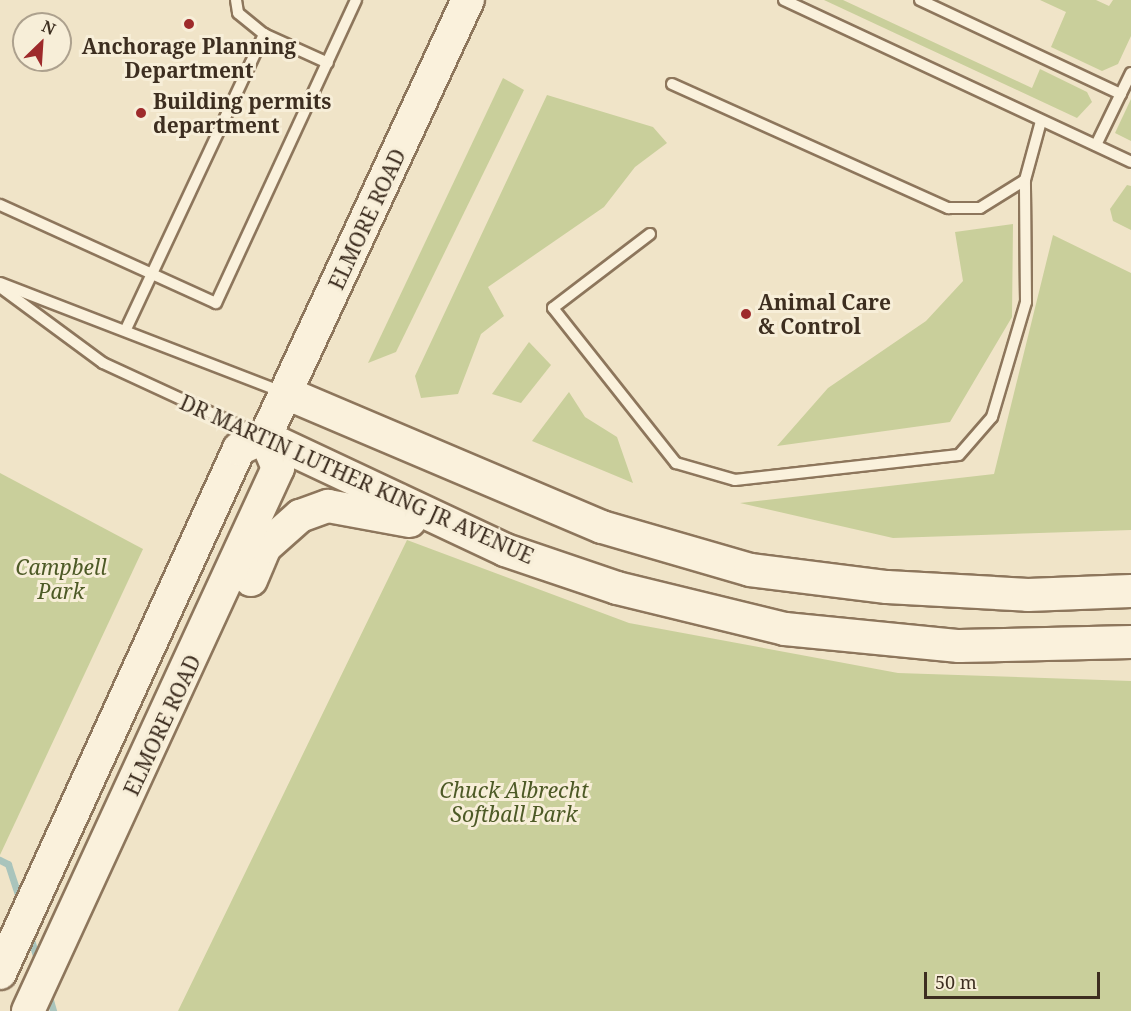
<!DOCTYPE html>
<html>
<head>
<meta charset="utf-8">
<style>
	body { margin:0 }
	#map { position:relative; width:1131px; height:1011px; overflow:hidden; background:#f0e4c8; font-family:"Noto Serif",serif }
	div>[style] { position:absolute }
	.green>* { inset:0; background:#c9cf9b }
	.stream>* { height:7px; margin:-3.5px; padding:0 3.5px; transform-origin:3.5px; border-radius:3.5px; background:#a9c4bc }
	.roads { filter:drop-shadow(2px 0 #8d765c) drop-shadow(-2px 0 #8d765c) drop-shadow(0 2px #8d765c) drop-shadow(0 -2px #8d765c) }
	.lane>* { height:10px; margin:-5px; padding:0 5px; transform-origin:5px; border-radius:5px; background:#faf1dc }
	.secondary>* { height:32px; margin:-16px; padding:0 16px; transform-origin:16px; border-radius:16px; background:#faf1dc }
	.dots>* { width:16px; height:16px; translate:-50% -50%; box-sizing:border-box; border:3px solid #f7eed8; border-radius:50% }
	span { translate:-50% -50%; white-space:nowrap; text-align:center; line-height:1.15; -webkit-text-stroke:6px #f7eed8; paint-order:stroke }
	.poi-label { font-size:21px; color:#3d2e20; font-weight:700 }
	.left { translate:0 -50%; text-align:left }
	.street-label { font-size:21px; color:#3d2e20 }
	.park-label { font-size:21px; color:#4d5a26; font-style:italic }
	.north { position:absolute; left:12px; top:12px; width:60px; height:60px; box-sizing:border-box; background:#f7eed8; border:2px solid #ada18e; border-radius:50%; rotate:25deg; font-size:16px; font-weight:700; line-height:24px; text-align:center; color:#3d2e20 }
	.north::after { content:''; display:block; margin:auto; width:21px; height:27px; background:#9e2a2b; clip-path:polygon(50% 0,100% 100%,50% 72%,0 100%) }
	.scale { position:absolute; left:924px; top:972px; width:176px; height:27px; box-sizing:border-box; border:3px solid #3d2e20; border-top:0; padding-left:8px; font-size:18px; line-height:21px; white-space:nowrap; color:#3d2e20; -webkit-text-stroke:4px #f7eed8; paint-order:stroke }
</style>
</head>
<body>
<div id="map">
	<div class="green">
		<i style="clip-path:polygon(824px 0,843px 0,1032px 88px,1040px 69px,1087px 92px,1092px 102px,1077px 118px)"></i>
		<i style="clip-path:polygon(1040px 0,1096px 0,1109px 6px,1113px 0,1131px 0,1131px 36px,1118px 64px,1102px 71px,1051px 47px,1066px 12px)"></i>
		<i style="clip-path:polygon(503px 78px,524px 90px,396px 352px,368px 363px)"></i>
		<i style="clip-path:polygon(547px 95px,653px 127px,667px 143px,635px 167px,604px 207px,488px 287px,504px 316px,481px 334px,458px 394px,421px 398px,415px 376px)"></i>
		<i style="clip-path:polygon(1131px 99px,1131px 141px,1115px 133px)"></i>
		<i style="clip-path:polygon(1127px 185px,1131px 186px,1131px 230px,1113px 221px,1110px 209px)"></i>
		<i style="clip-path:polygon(1013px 224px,1012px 317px,950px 422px,777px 446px,828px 388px,926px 321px,963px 281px,955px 232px)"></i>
		<i style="clip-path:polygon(1053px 235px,1131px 273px,1131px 530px,893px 538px,740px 503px,994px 474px)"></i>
		<i style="clip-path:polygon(529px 342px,551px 365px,521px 403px,492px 394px)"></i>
		<i style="clip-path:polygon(569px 392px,585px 417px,617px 437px,633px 483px,532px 441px)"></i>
		<i style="clip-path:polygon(0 473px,143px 549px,0 855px)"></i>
		<i style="clip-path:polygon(407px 540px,629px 623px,898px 673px,1131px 681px,1131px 1011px,178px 1011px)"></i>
	</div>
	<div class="stream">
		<i style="left:0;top:860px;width:9px;rotate:27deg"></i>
		<i style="left:8px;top:864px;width:40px;rotate:72deg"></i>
		<i style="left:29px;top:933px;width:31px;rotate:73deg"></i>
		<i style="left:48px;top:993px;width:19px;rotate:74deg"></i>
	</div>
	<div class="roads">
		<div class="lane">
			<i style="left:236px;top:0;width:13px;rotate:81deg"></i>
			<i style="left:238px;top:13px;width:33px;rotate:39deg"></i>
			<i style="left:264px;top:34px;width:70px;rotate:24.4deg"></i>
			<i style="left:784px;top:0;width:383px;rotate:25deg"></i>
			<i style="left:920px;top:0;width:222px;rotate:25.1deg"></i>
			<i style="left:672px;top:84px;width:303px;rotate:24.2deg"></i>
			<i style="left:948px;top:208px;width:32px"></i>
			<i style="left:980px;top:208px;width:53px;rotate:-31.9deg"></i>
			<i style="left:1096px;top:145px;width:80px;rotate:-64.1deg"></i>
			<i style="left:0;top:205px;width:237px;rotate:24.4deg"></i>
			<i style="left:216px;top:303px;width:334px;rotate:-65.2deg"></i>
			<i style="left:650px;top:234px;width:122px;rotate:142.7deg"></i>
			<i style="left:553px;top:308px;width:198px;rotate:51.6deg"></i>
			<i style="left:676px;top:463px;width:61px;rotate:16.1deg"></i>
			<i style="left:735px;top:480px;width:225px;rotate:-6.4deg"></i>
			<i style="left:959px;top:455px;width:50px;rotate:-49deg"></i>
			<i style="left:992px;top:417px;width:120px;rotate:-73.5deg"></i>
			<i style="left:1026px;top:302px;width:122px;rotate:-90.5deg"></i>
			<i style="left:1025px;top:180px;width:61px;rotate:-74.8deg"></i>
			<i style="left:0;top:283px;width:303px;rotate:21.1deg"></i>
			<i style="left:0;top:287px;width:128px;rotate:36.4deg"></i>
			<i style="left:103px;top:363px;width:172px;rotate:24.8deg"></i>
			<i style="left:126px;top:329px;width:326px;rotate:-64.9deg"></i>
		</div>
		<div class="secondary">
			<i style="left:286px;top:393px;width:343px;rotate:23deg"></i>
			<i style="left:602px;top:527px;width:154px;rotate:16.2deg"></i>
			<i style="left:750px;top:570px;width:138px;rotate:7.1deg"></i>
			<i style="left:887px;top:587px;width:141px;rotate:3.2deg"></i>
			<i style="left:1028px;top:595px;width:103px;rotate:-2.2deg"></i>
			<i style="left:265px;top:437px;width:265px;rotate:25.2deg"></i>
			<i style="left:505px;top:550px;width:118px;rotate:18.7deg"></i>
			<i style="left:617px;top:588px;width:173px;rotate:13.7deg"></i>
			<i style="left:785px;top:629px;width:175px;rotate:5.6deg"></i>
			<i style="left:959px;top:646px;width:172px;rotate:-1.3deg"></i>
			<i style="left:251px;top:580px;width:36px;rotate:-67deg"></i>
			<i style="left:265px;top:547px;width:47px;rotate:-41.5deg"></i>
			<i style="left:300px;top:516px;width:30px;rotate:-20deg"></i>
			<i style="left:328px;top:506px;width:83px;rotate:10.4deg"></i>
			<i style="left:0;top:973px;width:576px;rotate:-65.48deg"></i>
			<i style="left:239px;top:449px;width:29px;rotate:-25deg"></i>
			<i style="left:265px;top:437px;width:482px;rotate:-65.1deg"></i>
			<i style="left:28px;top:1011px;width:598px;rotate:-65.28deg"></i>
			<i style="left:278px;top:468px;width:34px;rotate:-113deg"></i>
		</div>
	</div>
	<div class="dots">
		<i style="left:189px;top:24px;background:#9e2a2b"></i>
		<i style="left:141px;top:113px;background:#9e2a2b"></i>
		<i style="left:746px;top:314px;background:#9e2a2b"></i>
	</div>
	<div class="poi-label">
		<span style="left:189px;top:58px">Anchorage Planning<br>Department</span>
		<span class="left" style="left:153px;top:113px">Building permits<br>department</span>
		<span class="left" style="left:758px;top:314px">Animal Care<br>&amp; Control</span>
	</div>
	<div class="street-label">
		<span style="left:367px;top:219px;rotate:-65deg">ELMORE ROAD</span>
		<span style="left:357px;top:479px;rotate:24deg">DR MARTIN LUTHER KING JR AVENUE</span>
		<span style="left:162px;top:725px;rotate:-65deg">ELMORE ROAD</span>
	</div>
	<div class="park-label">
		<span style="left:61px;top:579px">Campbell<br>Park</span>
		<span style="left:514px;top:802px">Chuck Albrecht<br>Softball Park</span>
	</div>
	<div class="north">N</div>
	<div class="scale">50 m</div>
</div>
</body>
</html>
